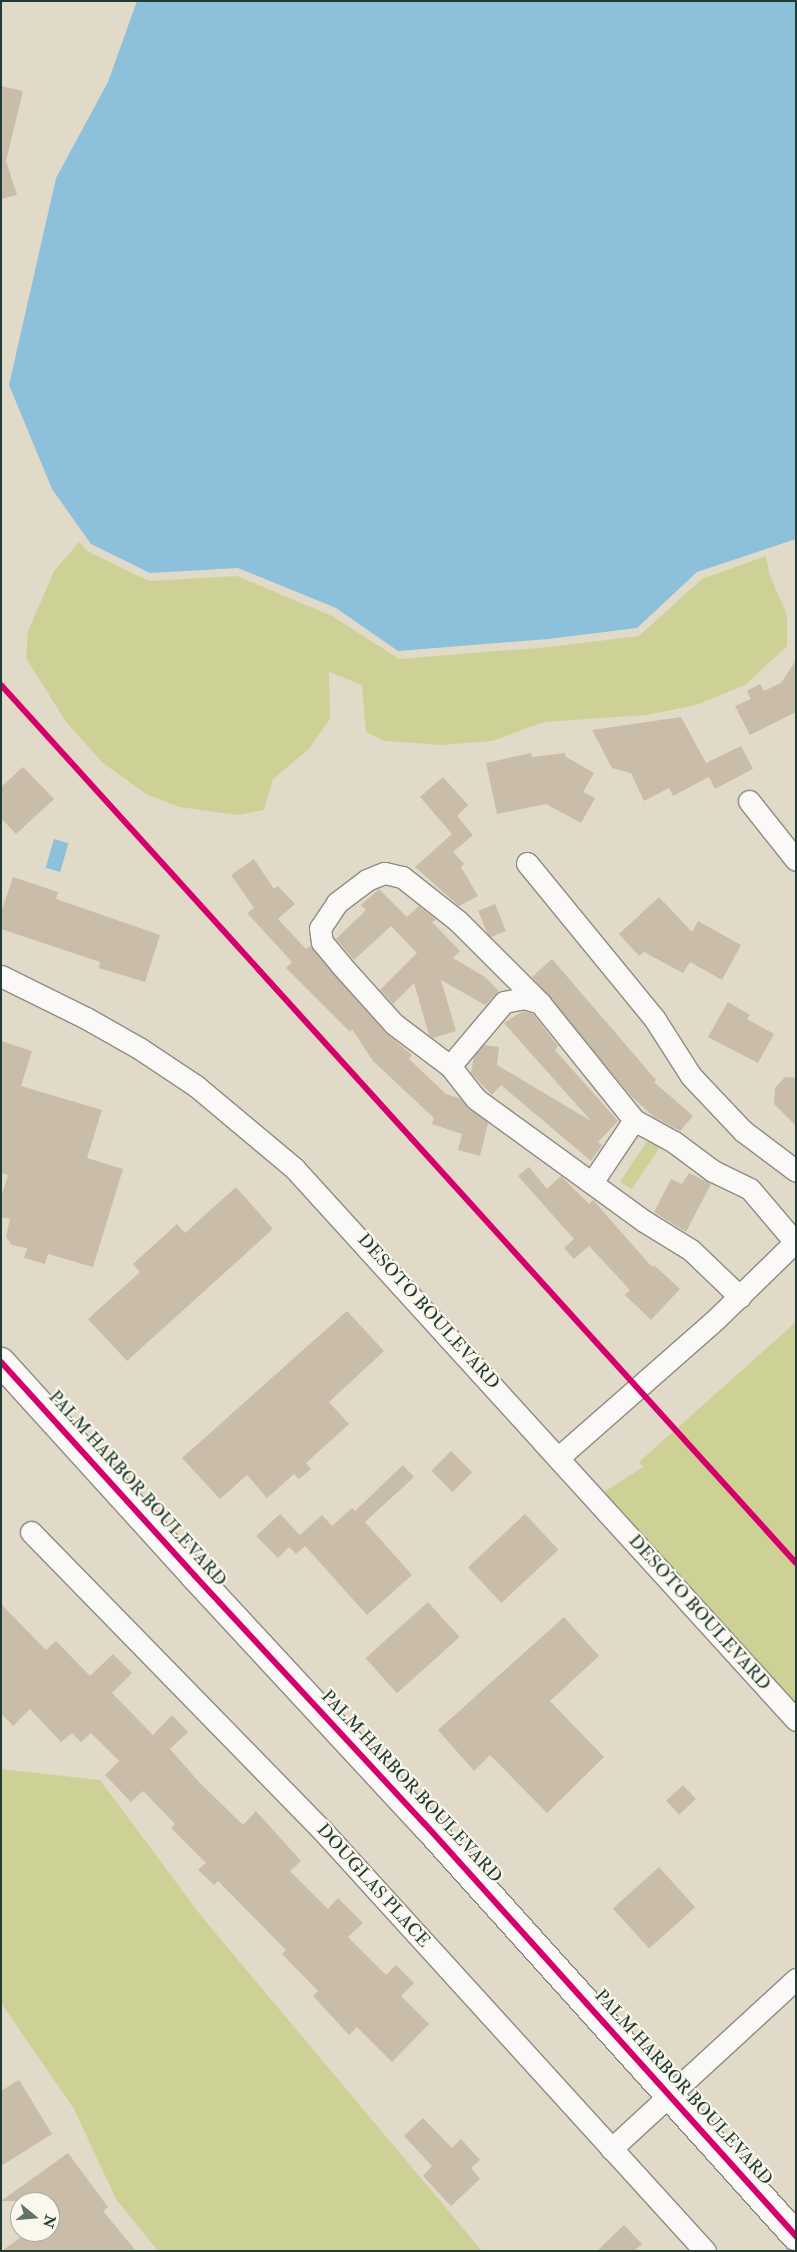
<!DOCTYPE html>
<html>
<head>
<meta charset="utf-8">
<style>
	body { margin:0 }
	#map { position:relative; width:797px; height:2252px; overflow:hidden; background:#e2dac8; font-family:"IM FELL Double Pica",serif }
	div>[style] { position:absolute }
	.green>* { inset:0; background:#ced195; transform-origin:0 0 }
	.water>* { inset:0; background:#8dc0da; transform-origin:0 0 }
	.building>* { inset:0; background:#c9bca9; transform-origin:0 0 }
	.roads { filter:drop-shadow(1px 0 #8c8d82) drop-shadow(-1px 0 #8c8d82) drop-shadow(0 1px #8c8d82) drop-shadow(0 -1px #8c8d82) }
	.street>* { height:21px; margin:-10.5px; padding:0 10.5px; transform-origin:10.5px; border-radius:10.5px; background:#fbf9f7 }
	.secondary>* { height:28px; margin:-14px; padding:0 14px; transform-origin:14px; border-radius:14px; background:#fbf9f7 }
	.cycleway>* { height:6px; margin:-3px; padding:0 3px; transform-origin:3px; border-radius:3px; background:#d6006c }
	span { translate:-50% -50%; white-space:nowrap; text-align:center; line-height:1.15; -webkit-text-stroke:4.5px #fbf7ec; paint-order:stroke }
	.street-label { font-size:18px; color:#1f3d34 }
	.frame { position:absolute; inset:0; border:2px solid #1f3d34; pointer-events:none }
	.north { position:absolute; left:10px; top:2192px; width:50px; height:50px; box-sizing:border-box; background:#fbf7ec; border:1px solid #a3ada2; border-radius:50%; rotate:107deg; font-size:14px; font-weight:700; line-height:20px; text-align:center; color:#1f3d34 }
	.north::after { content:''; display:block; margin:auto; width:18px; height:22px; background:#637468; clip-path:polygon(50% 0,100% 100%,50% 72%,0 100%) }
</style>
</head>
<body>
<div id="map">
	<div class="green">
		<i style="clip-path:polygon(79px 542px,87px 551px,149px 581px,237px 576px,332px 616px,399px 659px,549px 647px,639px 636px,702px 579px,766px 556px,770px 576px,787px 615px,787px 646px,745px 685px,696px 705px,647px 715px,544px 722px,492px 741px,442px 745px,385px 741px,366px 732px,362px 685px,329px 672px,330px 719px,309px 749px,273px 779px,264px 810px,238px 815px,179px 807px,146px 794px,103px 763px,66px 722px,26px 658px,28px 631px,54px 571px)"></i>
		<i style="left:648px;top:1140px;width:14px;height:50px;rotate:34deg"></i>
		<i style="clip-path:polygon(796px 1322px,796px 1705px,604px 1492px,643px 1467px,639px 1462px)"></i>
		<i style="clip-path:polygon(1px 1769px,100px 1780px,202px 1917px,482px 2251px,158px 2251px,116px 2199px,74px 2109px,1px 2003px)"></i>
	</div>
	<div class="water">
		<i style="clip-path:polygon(137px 1px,796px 1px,796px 539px,697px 572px,637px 628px,548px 639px,398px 651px,336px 608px,238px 568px,150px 573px,91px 544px,52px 489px,9px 385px,56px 178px,108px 82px)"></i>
		<i style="left:54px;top:839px;width:15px;height:30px;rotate:16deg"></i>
	</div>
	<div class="building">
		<i style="clip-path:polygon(1px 86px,23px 91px,6px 161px,17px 195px,1px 199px)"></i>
		<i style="clip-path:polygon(796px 660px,796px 712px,750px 735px,735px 706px,751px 699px,747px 691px,760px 684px,764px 691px,781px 683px)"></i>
		<i style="clip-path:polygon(681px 717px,706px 763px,741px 746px,753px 769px,715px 789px,709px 777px,673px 796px,669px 788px,644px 801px,631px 773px,612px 768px,592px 730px)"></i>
		<i style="clip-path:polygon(531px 753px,532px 757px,565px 753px,566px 757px,594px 773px,583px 792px,595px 798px,581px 823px,546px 804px,497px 814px,486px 763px)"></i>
		<i style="clip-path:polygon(23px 767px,54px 799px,16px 834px,1px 818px,1px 787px)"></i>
		<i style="clip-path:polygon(443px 777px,468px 805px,457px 816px,473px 835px,453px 852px,464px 864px,461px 867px,478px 896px,459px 906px,415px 867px,452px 834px,420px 797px)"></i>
		<i style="clip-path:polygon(254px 859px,274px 889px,278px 886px,295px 904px,278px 919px,306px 949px,310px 946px,385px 1032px,412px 1055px,409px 1059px,446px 1094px,459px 1098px,488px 1123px,480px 1156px,458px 1150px,462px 1134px,432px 1124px,434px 1118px,373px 1061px,352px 1029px,350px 1032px,286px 968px,292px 962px,247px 913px,254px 908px,231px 875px)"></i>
		<i style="clip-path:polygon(13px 877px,58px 892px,56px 899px,160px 935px,145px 982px,99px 968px,100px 962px,1px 929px,1px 913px)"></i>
		<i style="clip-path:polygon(379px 889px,407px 917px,419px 906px,436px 920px,432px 922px,460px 951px,453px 958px,485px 977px,499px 991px,485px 1005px,441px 980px,456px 1031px,433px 1038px,429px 1035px,414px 983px,393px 1004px,380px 990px,417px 953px,391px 926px,354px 960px,336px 939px,366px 910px,361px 905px)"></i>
		<i style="clip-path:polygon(659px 897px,692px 932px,698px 921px,741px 945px,722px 980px,690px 962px,683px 973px,644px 952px,639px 956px,619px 934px)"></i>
		<i style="left:495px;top:904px;width:29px;height:18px;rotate:68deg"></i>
		<i style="clip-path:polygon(552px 959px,656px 1080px,654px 1082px,693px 1116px,680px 1131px,654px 1117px,631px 1096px,532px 977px)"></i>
		<i style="clip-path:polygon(728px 1002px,750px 1015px,747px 1019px,774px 1034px,758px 1063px,708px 1037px)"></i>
		<i style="clip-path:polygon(523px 1011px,533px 1014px,558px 1046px,555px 1050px,618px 1121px,598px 1142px,602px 1145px,591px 1161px,501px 1085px,492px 1095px,471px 1073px,474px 1057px,484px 1045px,499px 1047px,497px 1065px,591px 1121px,504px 1023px)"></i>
		<i style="clip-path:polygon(1px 1041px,32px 1051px,21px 1086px,102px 1110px,87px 1158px,123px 1169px,93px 1267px,48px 1254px,45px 1264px,24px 1258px,27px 1248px,12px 1245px,6px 1237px,10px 1219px,1px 1217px,1px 1198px,8px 1175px,1px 1173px)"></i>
		<i style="clip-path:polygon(785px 1077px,796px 1078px,796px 1126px,774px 1104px,775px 1088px)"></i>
		<i style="clip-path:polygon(529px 1167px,547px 1189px,561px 1176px,589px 1204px,593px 1200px,652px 1267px,654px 1265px,680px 1289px,651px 1320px,625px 1295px,630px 1290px,589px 1246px,574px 1259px,564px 1248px,574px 1239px,518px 1176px)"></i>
		<i style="clip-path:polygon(689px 1173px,711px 1184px,686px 1232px,654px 1212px,671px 1179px,682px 1184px)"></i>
		<i style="clip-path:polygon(236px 1187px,273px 1229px,127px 1361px,88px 1319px,140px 1272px,133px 1264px,177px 1224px,185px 1233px)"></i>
		<i style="clip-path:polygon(347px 1311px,384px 1351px,329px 1402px,349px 1424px,306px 1463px,311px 1469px,299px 1479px,294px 1474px,267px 1498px,247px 1475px,220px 1499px,182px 1458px)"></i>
		<i style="left:451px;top:1451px;width:30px;height:28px;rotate:45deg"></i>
		<i style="clip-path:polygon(403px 1465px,414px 1477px,365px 1522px,412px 1575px,367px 1615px,305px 1546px,296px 1554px,289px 1547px,278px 1558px,256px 1536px,280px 1514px,300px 1535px,322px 1515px,332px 1526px,352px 1508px,355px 1511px)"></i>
		<i style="left:525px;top:1514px;width:49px;height:78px;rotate:47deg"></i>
		<i style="left:428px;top:1602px;width:47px;height:84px;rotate:48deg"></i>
		<i style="clip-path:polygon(1px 1604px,46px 1650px,56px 1641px,90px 1676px,113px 1654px,132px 1673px,112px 1693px,153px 1735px,172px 1715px,188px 1732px,170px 1749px,199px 1782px,243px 1825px,256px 1811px,301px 1861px,290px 1871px,328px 1909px,338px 1898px,363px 1923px,348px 1937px,386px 1975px,396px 1965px,414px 1983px,401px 1996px,429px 2024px,392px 2062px,357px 2027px,349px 2035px,313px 1996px,318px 1991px,282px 1954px,286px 1950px,218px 1881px,214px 1885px,198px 1870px,206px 1863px,171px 1828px,175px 1824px,143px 1791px,131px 1802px,105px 1775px,119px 1761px,91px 1733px,81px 1742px,72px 1733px,61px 1742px,30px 1709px,13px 1726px,1px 1713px)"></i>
		<i style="clip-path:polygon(564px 1617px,599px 1656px,550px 1701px,604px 1757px,547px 1813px,490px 1755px,474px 1771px,438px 1730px)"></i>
		<i style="left:683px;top:1785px;width:19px;height:23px;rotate:47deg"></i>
		<i style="left:659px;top:1867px;width:54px;height:62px;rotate:48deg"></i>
		<i style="clip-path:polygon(19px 2080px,52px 2134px,1px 2166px,1px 2091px)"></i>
		<i style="clip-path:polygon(423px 2118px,452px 2148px,461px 2139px,480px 2160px,471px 2168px,480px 2179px,451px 2206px,423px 2176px,432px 2166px,404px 2136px)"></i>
		<i style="clip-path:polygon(68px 2153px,108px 2207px,103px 2211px,136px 2251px,2px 2251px,28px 2232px,50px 2232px,50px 2202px,1px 2201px)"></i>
		<i style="clip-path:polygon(624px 2225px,642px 2244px,634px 2251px,597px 2251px)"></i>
	</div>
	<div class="roads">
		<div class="street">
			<i style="left:749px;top:801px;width:75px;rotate:51.5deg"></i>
			<i style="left:527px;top:863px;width:200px;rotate:50.7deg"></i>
			<i style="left:654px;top:1018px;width:69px;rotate:57.5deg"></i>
			<i style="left:691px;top:1076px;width:76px;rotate:46.6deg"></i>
			<i style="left:743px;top:1131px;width:66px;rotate:37deg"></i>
			<i style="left:1px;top:976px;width:95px;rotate:26.3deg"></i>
			<i style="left:86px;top:1018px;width:61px;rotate:29.5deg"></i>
			<i style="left:139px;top:1048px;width:69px;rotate:33.7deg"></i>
			<i style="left:196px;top:1086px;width:128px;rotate:39.9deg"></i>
			<i style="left:294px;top:1168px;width:746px;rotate:47.72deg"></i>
			<i style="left:540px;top:1003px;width:116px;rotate:-135deg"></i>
			<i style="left:458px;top:921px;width:71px;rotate:-141.8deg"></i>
			<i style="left:402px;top:877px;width:18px;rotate:-167deg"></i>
			<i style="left:384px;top:873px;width:18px;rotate:158deg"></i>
			<i style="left:367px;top:880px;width:38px;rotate:143deg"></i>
			<i style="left:337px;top:903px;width:30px;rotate:124deg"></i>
			<i style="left:320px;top:928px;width:14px;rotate:82deg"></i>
			<i style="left:322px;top:942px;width:30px;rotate:50deg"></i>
			<i style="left:341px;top:965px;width:79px;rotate:48.1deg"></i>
			<i style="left:394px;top:1024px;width:70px;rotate:36.9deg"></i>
			<i style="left:450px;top:1066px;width:42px;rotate:51.8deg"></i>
			<i style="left:476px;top:1099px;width:208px;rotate:36deg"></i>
			<i style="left:644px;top:1221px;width:55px;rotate:31.7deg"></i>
			<i style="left:691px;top:1250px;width:68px;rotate:43.8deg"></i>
			<i style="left:450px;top:1066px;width:84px;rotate:-49.8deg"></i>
			<i style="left:504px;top:1002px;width:20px;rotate:-11deg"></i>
			<i style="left:524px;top:998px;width:17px;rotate:17deg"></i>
			<i style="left:540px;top:1003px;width:150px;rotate:51.2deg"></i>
			<i style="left:634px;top:1120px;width:46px;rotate:28.8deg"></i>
			<i style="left:674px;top:1142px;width:49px;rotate:36.6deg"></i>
			<i style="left:713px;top:1171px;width:41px;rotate:25.9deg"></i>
			<i style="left:750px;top:1189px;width:70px;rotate:49.7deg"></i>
			<i style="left:593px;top:1181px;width:73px;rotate:-56.1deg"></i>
			<i style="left:559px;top:1457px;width:210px;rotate:-41.3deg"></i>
			<i style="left:717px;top:1318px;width:110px;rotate:-44.3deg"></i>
			<i style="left:31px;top:1532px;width:415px;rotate:45.7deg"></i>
			<i style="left:321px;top:1829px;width:571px;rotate:47.7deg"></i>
			<i style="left:611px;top:2149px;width:251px;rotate:-42.6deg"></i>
		</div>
		<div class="secondary">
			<i style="left:1px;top:1362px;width:289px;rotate:47.8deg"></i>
			<i style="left:195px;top:1576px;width:337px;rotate:47.2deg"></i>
			<i style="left:424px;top:1823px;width:556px;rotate:47.99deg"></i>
		</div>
	</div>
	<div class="cycleway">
		<i style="left:1px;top:685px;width:1184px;rotate:47.84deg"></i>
		<i style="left:1px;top:1362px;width:289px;rotate:47.8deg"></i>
		<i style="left:195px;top:1576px;width:337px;rotate:47.2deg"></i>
		<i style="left:424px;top:1823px;width:556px;rotate:47.99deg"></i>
	</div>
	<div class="street-label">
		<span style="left:428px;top:1312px;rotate:48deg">DESOTO BOULEVARD</span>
		<span style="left:137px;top:1489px;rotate:48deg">PALM HARBOR BOULEVARD</span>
		<span style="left:699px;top:1613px;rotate:48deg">DESOTO BOULEVARD</span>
		<span style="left:411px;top:1787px;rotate:47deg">PALM HARBOR BOULEVARD</span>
		<span style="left:373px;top:1886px;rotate:48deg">DOUGLAS PLACE</span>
		<span style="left:683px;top:2088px;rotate:48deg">PALM HARBOR BOULEVARD</span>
	</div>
	<div class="frame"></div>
	<div class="north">N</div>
</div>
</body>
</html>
